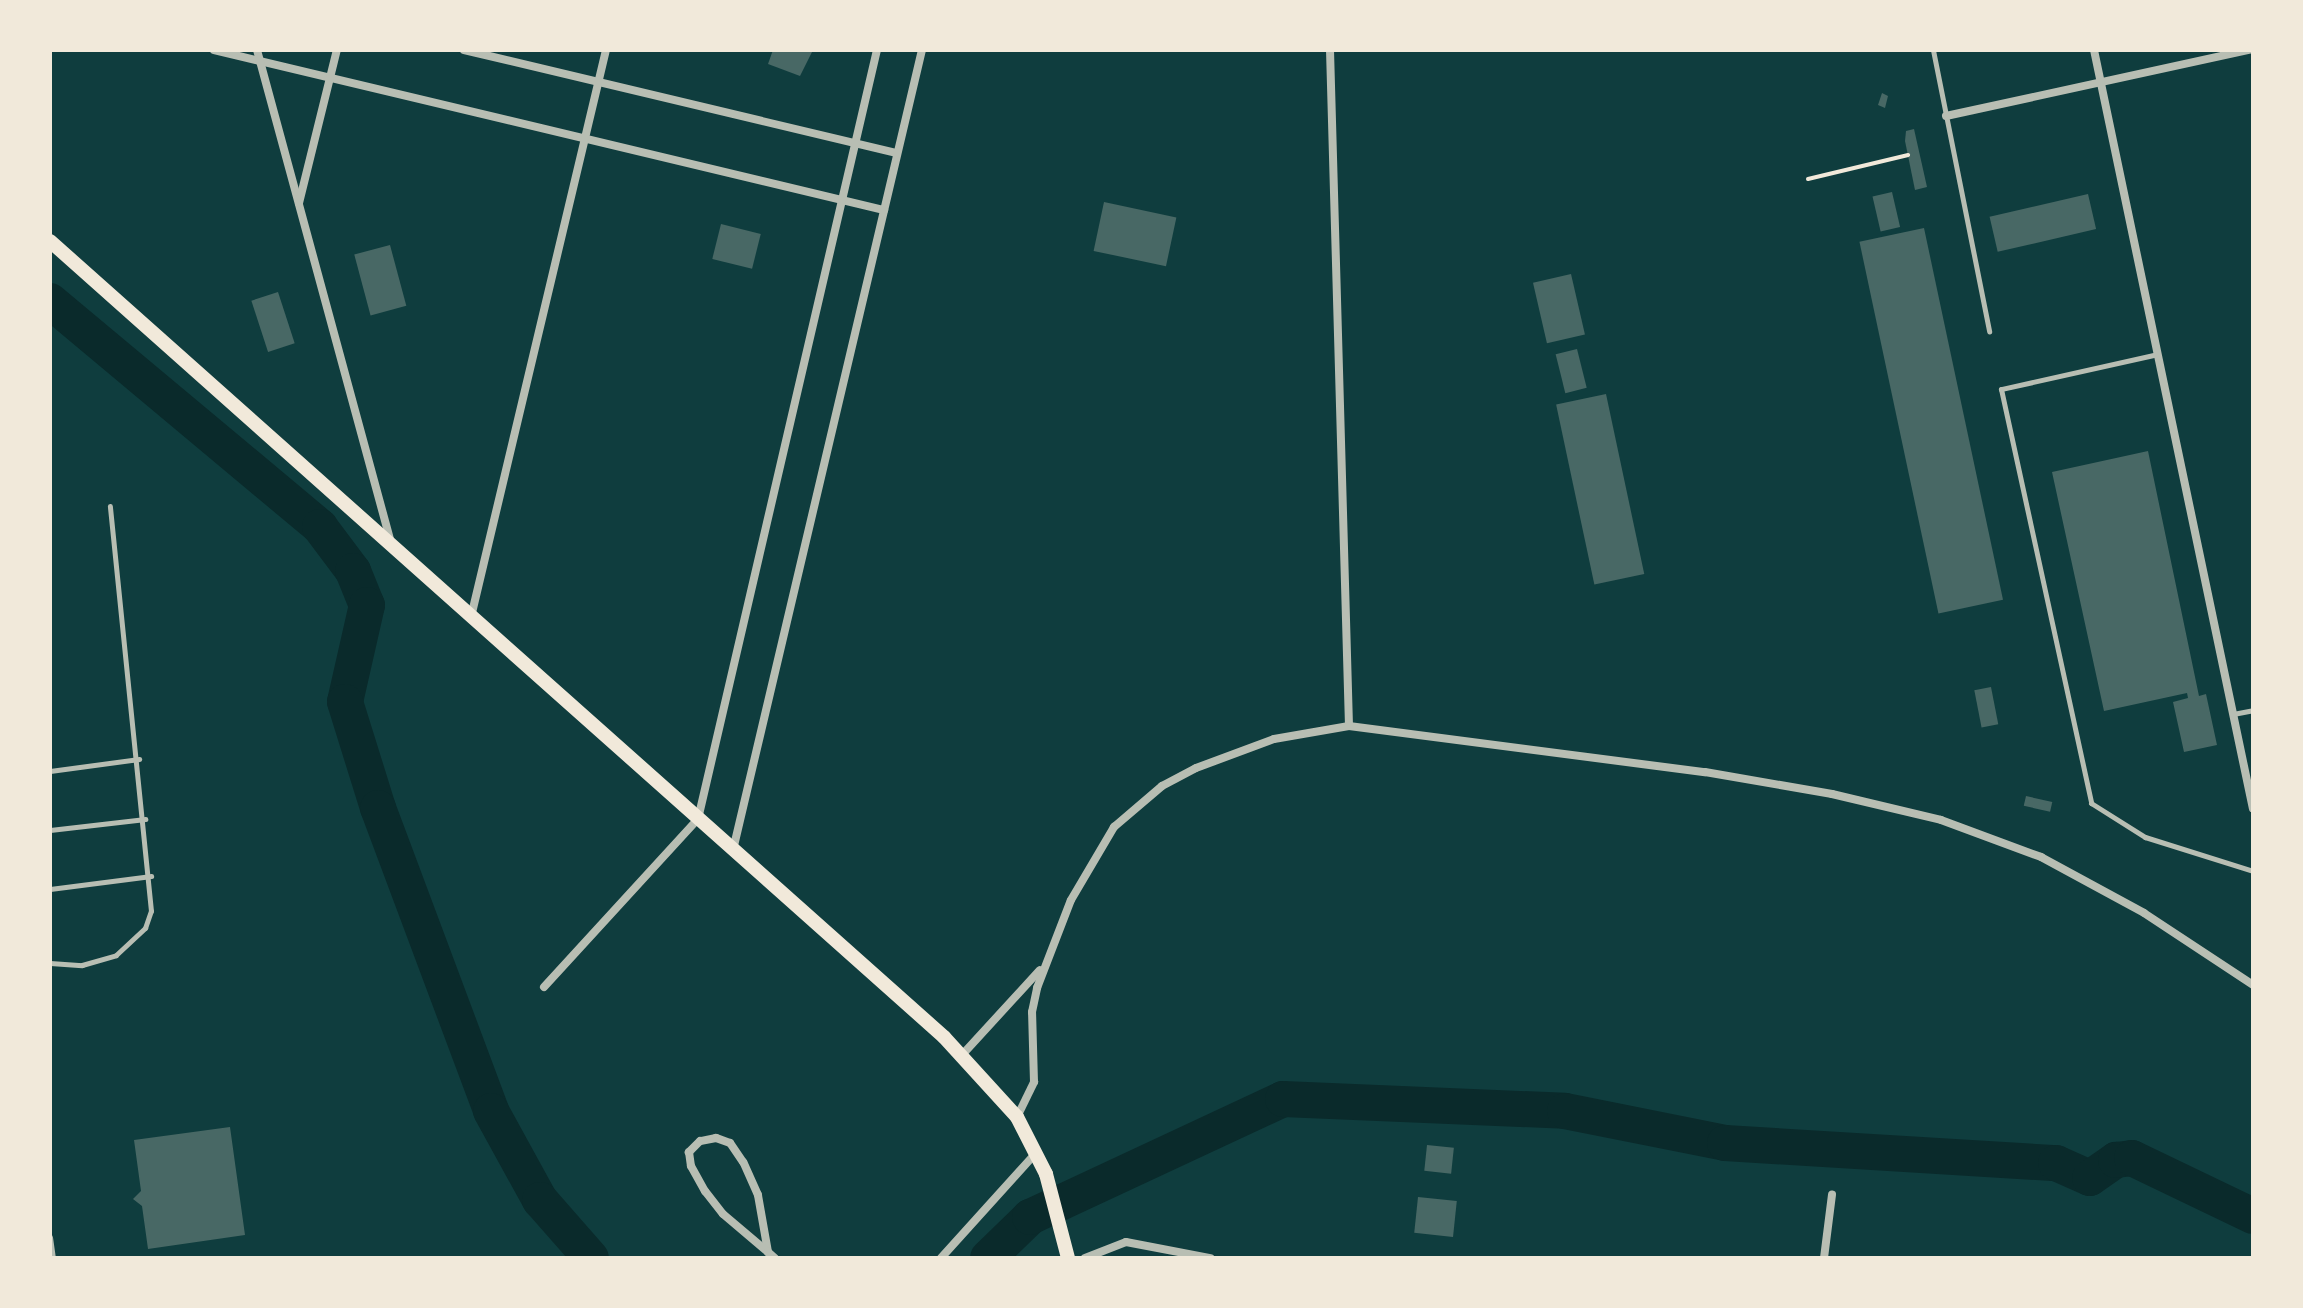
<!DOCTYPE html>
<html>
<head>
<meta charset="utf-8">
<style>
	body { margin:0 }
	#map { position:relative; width:2303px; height:1308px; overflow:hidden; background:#0f3d3e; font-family:Lato,sans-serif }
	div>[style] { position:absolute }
	.river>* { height:36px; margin:-18px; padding:0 18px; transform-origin:18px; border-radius:18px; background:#0a2a2b }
	.building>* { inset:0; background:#486865; transform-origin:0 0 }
	.path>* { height:4px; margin:-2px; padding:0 2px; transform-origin:2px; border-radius:2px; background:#f1e9da }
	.service>* { height:5px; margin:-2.5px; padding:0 2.5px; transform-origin:2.5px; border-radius:2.5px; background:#b8beb3 }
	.minor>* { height:8px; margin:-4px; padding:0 4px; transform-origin:4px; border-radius:4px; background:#b8beb3 }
	.secondary>* { height:14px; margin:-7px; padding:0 7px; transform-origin:7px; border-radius:7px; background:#f1e9da }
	span { translate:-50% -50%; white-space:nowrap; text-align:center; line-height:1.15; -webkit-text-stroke:8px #f1e9da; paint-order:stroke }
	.frame { position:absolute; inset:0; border:52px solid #f1e9da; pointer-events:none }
</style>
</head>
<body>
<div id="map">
	<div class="river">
		<i style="left:50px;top:301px;width:352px;rotate:39.9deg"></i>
		<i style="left:320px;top:527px;width:55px;rotate:53.1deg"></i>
		<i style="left:353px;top:571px;width:37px;rotate:68deg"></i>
		<i style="left:367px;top:605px;width:99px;rotate:102.8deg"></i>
		<i style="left:345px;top:702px;width:111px;rotate:72.7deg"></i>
		<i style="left:378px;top:808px;width:323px;rotate:69.5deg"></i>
		<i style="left:491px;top:1111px;width:102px;rotate:61.2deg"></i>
		<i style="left:540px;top:1200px;width:77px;rotate:48.7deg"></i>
		<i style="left:988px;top:1258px;width:59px;rotate:-44.3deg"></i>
		<i style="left:1030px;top:1217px;width:279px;rotate:-25deg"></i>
		<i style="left:1283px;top:1099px;width:282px;rotate:2.4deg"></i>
		<i style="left:1565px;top:1111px;width:163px;rotate:11.3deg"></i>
		<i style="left:1725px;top:1143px;width:332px;rotate:3.5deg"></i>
		<i style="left:2056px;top:1163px;width:37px;rotate:24deg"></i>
		<i style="left:2090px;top:1178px;width:32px;rotate:-35deg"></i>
		<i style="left:2116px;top:1160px;width:16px;rotate:-7deg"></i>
		<i style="left:2132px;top:1158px;width:134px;rotate:25.6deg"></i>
	</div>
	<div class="building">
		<i style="clip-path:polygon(773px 50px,813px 50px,800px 76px,768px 64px)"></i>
		<i style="clip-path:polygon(1882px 93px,1888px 96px,1885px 108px,1878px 105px)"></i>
		<i style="clip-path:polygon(1914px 129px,1927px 187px,1915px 190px,1905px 141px,1906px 131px)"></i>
		<i style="left:1892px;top:192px;width:36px;height:20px;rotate:77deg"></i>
		<i style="left:2088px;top:194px;width:36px;height:101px;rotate:77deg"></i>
		<i style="left:1104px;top:202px;width:74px;height:50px;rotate:12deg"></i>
		<i style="left:721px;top:224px;width:41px;height:36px;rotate:14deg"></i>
		<i style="left:1924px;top:228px;width:380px;height:66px;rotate:78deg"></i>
		<i style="left:390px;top:245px;width:63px;height:37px;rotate:75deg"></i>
		<i style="left:1571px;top:274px;width:62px;height:39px;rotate:77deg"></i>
		<i style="left:278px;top:292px;width:54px;height:28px;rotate:72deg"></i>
		<i style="left:1577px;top:349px;width:40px;height:22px;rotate:76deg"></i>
		<i style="left:1606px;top:394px;width:184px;height:51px;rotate:78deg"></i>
		<i style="clip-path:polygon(2148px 451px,2199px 696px,2206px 694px,2217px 745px,2184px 752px,2173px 702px,2188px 698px,2187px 693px,2104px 711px,2052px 472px)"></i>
		<i style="left:1991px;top:687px;width:38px;height:17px;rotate:79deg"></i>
		<i style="left:2026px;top:796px;width:27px;height:10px;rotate:13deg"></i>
		<i style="clip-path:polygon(230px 1127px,245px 1235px,148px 1249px,142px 1206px,133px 1199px,141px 1191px,134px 1140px)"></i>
		<i style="left:1427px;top:1145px;width:27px;height:26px;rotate:6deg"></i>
		<i style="left:1418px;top:1197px;width:39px;height:36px;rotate:6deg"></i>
	</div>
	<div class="path">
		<i style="left:1808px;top:179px;width:103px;rotate:-13.5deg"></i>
	</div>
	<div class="service">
		<i style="left:1933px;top:50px;width:287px;rotate:78.7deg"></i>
		<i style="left:2158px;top:354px;width:161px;rotate:167.4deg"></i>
		<i style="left:2001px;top:389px;width:424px;rotate:77.7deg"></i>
		<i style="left:2091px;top:803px;width:64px;rotate:32.2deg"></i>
		<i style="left:2145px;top:837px;width:113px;rotate:17.5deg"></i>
		<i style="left:2233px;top:714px;width:20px;rotate:-11deg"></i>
		<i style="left:50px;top:771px;width:90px;rotate:-7.7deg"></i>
		<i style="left:50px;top:830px;width:96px;rotate:-6.6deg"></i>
		<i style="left:50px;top:889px;width:102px;rotate:-7.3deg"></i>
		<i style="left:50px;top:963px;width:32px;rotate:4deg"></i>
		<i style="left:82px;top:965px;width:35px;rotate:-16deg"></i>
		<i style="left:116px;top:955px;width:40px;rotate:-43deg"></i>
		<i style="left:145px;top:928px;width:18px;rotate:-71deg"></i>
		<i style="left:151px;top:911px;width:407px;rotate:-95.8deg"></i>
		<i style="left:50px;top:1237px;width:21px;rotate:82deg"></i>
	</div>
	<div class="minor">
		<i style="left:214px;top:50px;width:689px;rotate:13.43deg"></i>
		<i style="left:257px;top:50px;width:511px;rotate:74.79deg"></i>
		<i style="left:464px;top:50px;width:445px;rotate:13.4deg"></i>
		<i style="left:1330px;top:50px;width:676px;rotate:88.39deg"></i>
		<i style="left:2094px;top:50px;width:775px;rotate:78.17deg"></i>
		<i style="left:1946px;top:116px;width:310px;rotate:-12.3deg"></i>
		<i style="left:299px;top:203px;width:158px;rotate:-76.1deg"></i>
		<i style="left:471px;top:617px;width:583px;rotate:-76.61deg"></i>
		<i style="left:733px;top:850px;width:822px;rotate:-76.71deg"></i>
		<i style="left:544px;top:987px;width:228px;rotate:-47.5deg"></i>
		<i style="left:698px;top:819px;width:790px;rotate:-76.9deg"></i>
		<i style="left:962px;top:1055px;width:115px;rotate:-47.5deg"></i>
		<i style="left:1017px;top:1117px;width:39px;rotate:-64deg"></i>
		<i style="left:1034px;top:1082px;width:70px;rotate:-91.6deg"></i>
		<i style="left:1032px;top:1012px;width:25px;rotate:-78deg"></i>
		<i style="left:1037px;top:988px;width:94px;rotate:-68.9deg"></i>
		<i style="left:1071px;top:900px;width:85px;rotate:-59.5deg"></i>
		<i style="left:1114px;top:827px;width:63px;rotate:-40.5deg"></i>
		<i style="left:1162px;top:786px;width:38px;rotate:-28deg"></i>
		<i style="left:1196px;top:768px;width:83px;rotate:-20.4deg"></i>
		<i style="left:1274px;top:739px;width:76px;rotate:-9.8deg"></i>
		<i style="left:1349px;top:726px;width:359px;rotate:7.4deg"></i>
		<i style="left:1705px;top:772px;width:129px;rotate:9.8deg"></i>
		<i style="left:1832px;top:794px;width:112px;rotate:13.4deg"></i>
		<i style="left:1941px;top:820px;width:107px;rotate:20.3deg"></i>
		<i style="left:2041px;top:857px;width:117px;rotate:28.5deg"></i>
		<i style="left:2144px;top:913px;width:131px;rotate:33.4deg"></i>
		<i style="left:768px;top:1252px;width:58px;rotate:-100deg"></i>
		<i style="left:758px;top:1195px;width:36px;rotate:-114deg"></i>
		<i style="left:743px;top:1162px;width:23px;rotate:-124deg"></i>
		<i style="left:730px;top:1143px;width:15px;rotate:-160deg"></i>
		<i style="left:716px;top:1138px;width:16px;rotate:169deg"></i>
		<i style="left:700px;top:1141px;width:16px;rotate:135deg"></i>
		<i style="left:689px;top:1152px;width:14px;rotate:82deg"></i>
		<i style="left:691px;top:1166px;width:29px;rotate:61deg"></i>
		<i style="left:705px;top:1191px;width:29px;rotate:52deg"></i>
		<i style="left:723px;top:1214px;width:59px;rotate:40.2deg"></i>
		<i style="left:768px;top:1252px;width:9px;rotate:41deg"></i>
		<i style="left:941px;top:1258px;width:142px;rotate:-47.9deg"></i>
		<i style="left:1085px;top:1258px;width:44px;rotate:-21.3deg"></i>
		<i style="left:1126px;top:1242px;width:86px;rotate:10.8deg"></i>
		<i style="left:1824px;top:1258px;width:64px;rotate:-82.8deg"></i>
	</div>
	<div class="secondary">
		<i style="left:50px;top:241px;width:1197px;rotate:41.68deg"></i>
		<i style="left:944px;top:1037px;width:108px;rotate:47.6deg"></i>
		<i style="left:1017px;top:1117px;width:64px;rotate:63deg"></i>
		<i style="left:1046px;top:1174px;width:87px;rotate:75.3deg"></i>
	</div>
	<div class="frame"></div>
</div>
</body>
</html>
